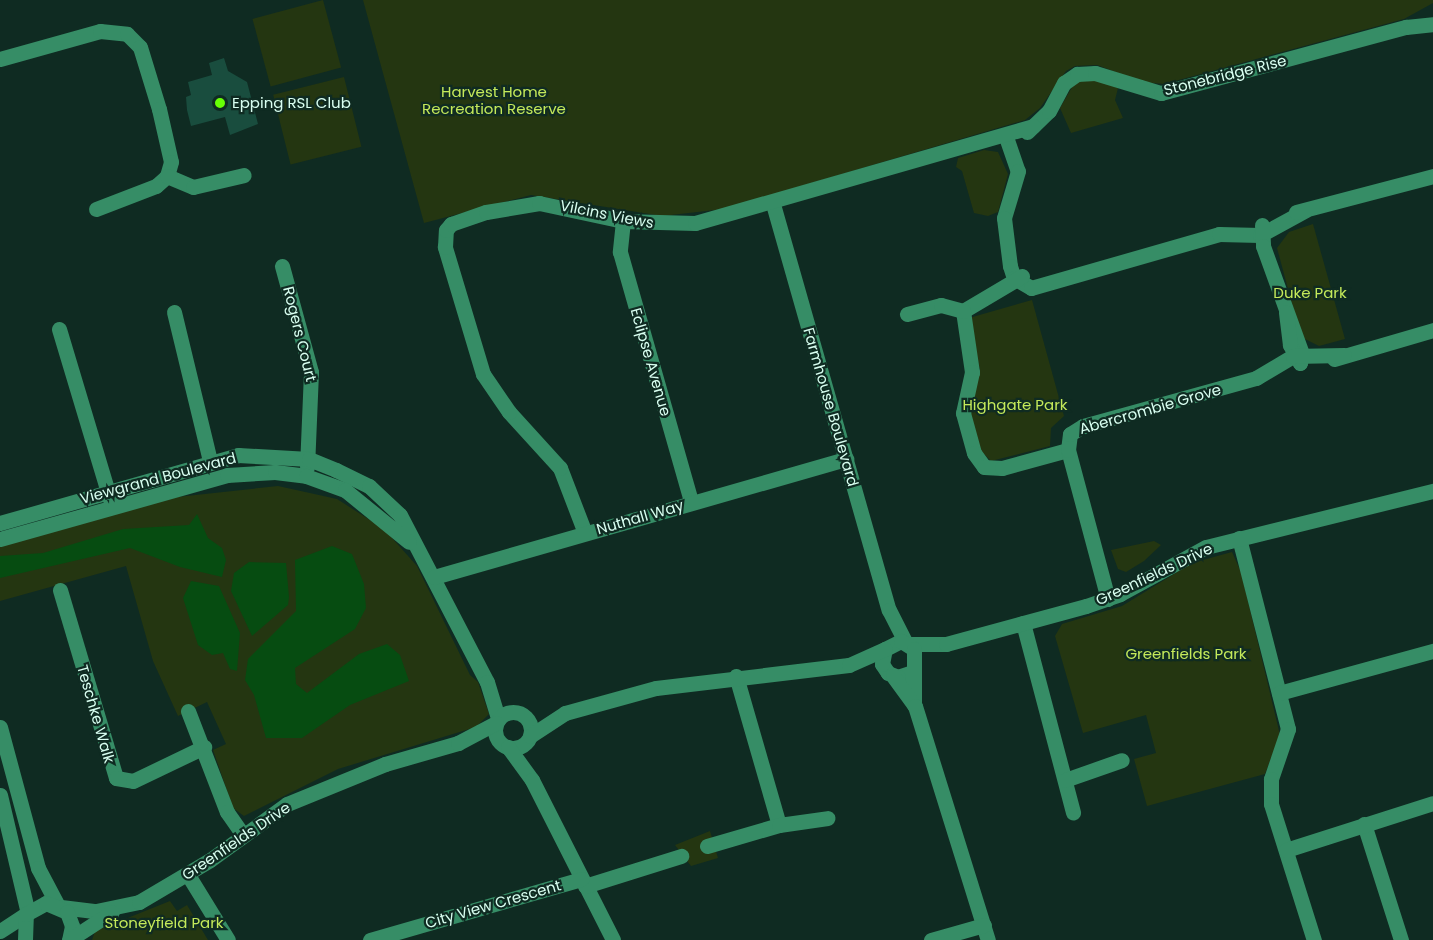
<!DOCTYPE html>
<html>
<head>
<meta charset="utf-8">
<style>
	body { margin:0 }
	#map { position:relative; width:1433px; height:940px; overflow:hidden; background:#0f2b22; font-family:Poppins,sans-serif }
	div>[style] { position:absolute }
	.green>* { inset:0; background:#243611; transform-origin:0 0 }
	.water>* { inset:0; background:#064c11 }
	.building>* { inset:0; background:#194d3e }
	.minor>* { height:15px; margin:-7.5px; padding:0 7.5px; transform-origin:7.5px; border-radius:7.5px; background:#368d66 }
	.minor>.ring { margin:-7.5px; padding:0; box-sizing:content-box; background:none; border:15px solid #368d66; border-radius:50% }
	.dots>* { width:16px; height:16px; translate:-50% -50%; box-sizing:border-box; border:3px solid #0f2b22; border-radius:50% }
	span { translate:-50% -50%; white-space:nowrap; text-align:center; line-height:1.15; -webkit-text-stroke:4.5px #0f2b22; paint-order:stroke }
	.street-label { font-size:15px; color:#d9fff1 }
	.park-label { font-size:15px; color:#c4e95a }
	.poi-label { font-size:15px; color:#d9fff1 }
	.left { translate:0 -50%; text-align:left }
</style>
</head>
<body>
<div id="map">
	<div class="green">
		<i style="left:323px;top:0;width:70px;height:73px;rotate:75deg"></i>
		<i style="clip-path:polygon(363px 0,1433px 0,1433px 3px,1404px 19px,1164px 84px,1142px 82px,1097px 65px,1075px 66px,1066px 71px,1040px 108px,1025px 120px,724px 209px,662px 216px,531px 195px,424px 223px)"></i>
		<i style="left:344px;top:77px;width:72px;height:73px;rotate:76deg"></i>
		<i style="clip-path:polygon(1092px 78px,1118px 88px,1115px 100px,1123px 118px,1071px 133px,1060px 108px,1075px 82px)"></i>
		<i style="clip-path:polygon(984px 150px,998px 152px,1008px 174px,998px 212px,988px 216px,974px 213px,962px 171px,956px 167px,958px 158px)"></i>
		<i style="clip-path:polygon(1313px 224px,1345px 339px,1319px 346px,1301px 337px,1277px 248px,1289px 232px)"></i>
		<i style="clip-path:polygon(1032px 300px,1064px 416px,1051px 428px,1050px 446px,991px 461px,981px 451px,970px 411px,980px 370px,969px 318px)"></i>
		<i style="clip-path:polygon(278px 486px,337px 499px,384px 529px,417px 566px,470px 675px,478px 682px,489px 714px,476px 727px,338px 769px,244px 816px,233px 808px,213px 750px,226px 744px,207px 702px,178px 716px,153px 661px,126px 566px,0 601px,0 545px,177px 497px)"></i>
		<i style="clip-path:polygon(1154px 541px,1161px 545px,1144px 561px,1126px 572px,1118px 569px,1111px 550px)"></i>
		<i style="clip-path:polygon(1232px 552px,1241px 572px,1280px 735px,1265px 774px,1147px 806px,1134px 759px,1156px 753px,1146px 715px,1083px 733px,1055px 636px,1062px 624px,1122px 606px,1192px 563px)"></i>
		<i style="clip-path:polygon(710px 831px,718px 858px,691px 866px,675px 845px)"></i>
		<i style="clip-path:polygon(170px 901px,177px 911px,187px 905px,208px 940px,92px 940px,95px 931px)"></i>
	</div>
	<div class="water">
		<i style="clip-path:polygon(197px 514px,208px 538px,222px 548px,226px 560px,222px 577px,180px 567px,130px 548px,0 578px,0 556px,43px 553px,123px 529px,189px 525px)"></i>
		<i style="clip-path:polygon(332px 546px,352px 554px,364px 584px,366px 608px,355px 629px,295px 668px,296px 684px,307px 693px,359px 654px,387px 644px,400px 655px,409px 681px,350px 705px,302px 738px,266px 738px,254px 695px,245px 680px,248px 659px,296px 611px,295px 560px)"></i>
		<i style="clip-path:polygon(249px 562px,286px 563px,289px 597px,288px 605px,252px 636px,231px 591px,234px 573px)"></i>
		<i style="clip-path:polygon(191px 581px,219px 586px,240px 633px,237px 671px,230px 669px,223px 653px,212px 655px,198px 645px,183px 598px)"></i>
	</div>
	<div class="building">
		<i style="clip-path:polygon(224px 58px,228px 71px,247px 82px,258px 124px,230px 135px,225px 117px,191px 126px,187px 110px,186px 97px,191px 95px,188px 82px,212px 75px,209px 63px)"></i>
	</div>
	<div class="minor">
		<i style="left:0;top:59px;width:104px;rotate:-15.6deg"></i>
		<i style="left:100px;top:31px;width:27px;rotate:6deg"></i>
		<i style="left:127px;top:34px;width:18px;rotate:45deg"></i>
		<i style="left:140px;top:47px;width:65px;rotate:73deg"></i>
		<i style="left:159px;top:109px;width:54px;rotate:77.2deg"></i>
		<i style="left:171px;top:162px;width:15px;rotate:106deg"></i>
		<i style="left:1027px;top:132px;width:30px;rotate:-44deg"></i>
		<i style="left:1049px;top:111px;width:32px;rotate:-62deg"></i>
		<i style="left:1064px;top:83px;width:16px;rotate:-35deg"></i>
		<i style="left:1077px;top:74px;width:18px;rotate:-3deg"></i>
		<i style="left:1095px;top:73px;width:69px;rotate:16.9deg"></i>
		<i style="left:1161px;top:93px;width:254px;rotate:-15.1deg"></i>
		<i style="left:1406px;top:27px;width:27px;rotate:-6deg"></i>
		<i style="left:1006px;top:137px;width:36px;rotate:71deg"></i>
		<i style="left:1018px;top:171px;width:49px;rotate:106.6deg"></i>
		<i style="left:1004px;top:218px;width:48px;rotate:82.9deg"></i>
		<i style="left:1010px;top:266px;width:13px;rotate:72deg"></i>
		<i style="left:1014px;top:278px;width:20px;rotate:30deg"></i>
		<i style="left:1031px;top:288px;width:196px;rotate:-16deg"></i>
		<i style="left:1219px;top:234px;width:41px;rotate:1.4deg"></i>
		<i style="left:1260px;top:235px;width:52px;rotate:-28.5deg"></i>
		<i style="left:773px;top:204px;width:422px;rotate:74.1deg"></i>
		<i style="left:889px;top:610px;width:36px;rotate:63deg"></i>
		<i style="left:96px;top:209px;width:64px;rotate:-21deg"></i>
		<i style="left:156px;top:186px;width:15px;rotate:-42deg"></i>
		<i style="left:167px;top:176px;width:28px;rotate:23deg"></i>
		<i style="left:193px;top:187px;width:52px;rotate:-13.2deg"></i>
		<i style="left:1296px;top:212px;width:142px;rotate:-14.7deg"></i>
		<i style="left:623px;top:221px;width:31px;rotate:96deg"></i>
		<i style="left:620px;top:252px;width:260px;rotate:74.1deg"></i>
		<i style="left:1262px;top:225px;width:21px;rotate:87deg"></i>
		<i style="left:1263px;top:246px;width:115px;rotate:70.1deg"></i>
		<i style="left:1302px;top:354px;width:9px;rotate:103deg"></i>
		<i style="left:1300px;top:363px;width:21px;rotate:-119deg"></i>
		<i style="left:1290px;top:345px;width:33px;rotate:-97deg"></i>
		<i style="left:282px;top:266px;width:110px;rotate:74.7deg"></i>
		<i style="left:311px;top:372px;width:95px;rotate:92.4deg"></i>
		<i style="left:1022px;top:276px;width:69px;rotate:149.3deg"></i>
		<i style="left:963px;top:311px;width:62px;rotate:81.6deg"></i>
		<i style="left:972px;top:372px;width:42px;rotate:102.4deg"></i>
		<i style="left:963px;top:413px;width:41px;rotate:74.6deg"></i>
		<i style="left:974px;top:453px;width:17px;rotate:54deg"></i>
		<i style="left:984px;top:467px;width:18px;rotate:3deg"></i>
		<i style="left:1002px;top:468px;width:68px;rotate:-15.3deg"></i>
		<i style="left:174px;top:312px;width:153px;rotate:76.4deg"></i>
		<i style="left:907px;top:314px;width:35px;rotate:-15deg"></i>
		<i style="left:941px;top:305px;width:23px;rotate:15deg"></i>
		<i style="left:59px;top:329px;width:181px;rotate:73.3deg"></i>
		<i style="left:1334px;top:359px;width:103px;rotate:-16.3deg"></i>
		<i style="left:0;top:523px;width:248px;rotate:-15.9deg"></i>
		<i style="left:238px;top:455px;width:71px;rotate:3.2deg"></i>
		<i style="left:309px;top:459px;width:29px;rotate:22deg"></i>
		<i style="left:336px;top:470px;width:37px;rotate:26deg"></i>
		<i style="left:369px;top:486px;width:42px;rotate:43.1deg"></i>
		<i style="left:400px;top:515px;width:188px;rotate:62.5deg"></i>
		<i style="left:487px;top:682px;width:39px;rotate:73deg"></i>
		<i style="left:585px;top:533px;width:70px;rotate:-111deg"></i>
		<i style="left:560px;top:468px;width:76px;rotate:-132.3deg"></i>
		<i style="left:509px;top:412px;width:46px;rotate:-124.4deg"></i>
		<i style="left:483px;top:374px;width:133px;rotate:-106.7deg"></i>
		<i style="left:445px;top:247px;width:17px;rotate:-87deg"></i>
		<i style="left:446px;top:230px;width:8px;rotate:-50deg"></i>
		<i style="left:451px;top:224px;width:37px;rotate:-19deg"></i>
		<i style="left:486px;top:212px;width:54px;rotate:-9.6deg"></i>
		<i style="left:539px;top:203px;width:86px;rotate:12.1deg"></i>
		<i style="left:623px;top:221px;width:72px;rotate:1.6deg"></i>
		<i style="left:695px;top:223px;width:352px;rotate:-16deg"></i>
		<i style="left:1239px;top:538px;width:197px;rotate:75.6deg"></i>
		<i style="left:1288px;top:729px;width:53px;rotate:108.8deg"></i>
		<i style="left:1271px;top:779px;width:25px;rotate:90deg"></i>
		<i style="left:1271px;top:804px;width:143px;rotate:72.5deg"></i>
		<i style="left:0;top:539px;width:236px;rotate:-15.7deg"></i>
		<i style="left:227px;top:475px;width:48px;rotate:-3.6deg"></i>
		<i style="left:275px;top:472px;width:31px;rotate:7deg"></i>
		<i style="left:306px;top:476px;width:41px;rotate:19.7deg"></i>
		<i style="left:345px;top:490px;width:82px;rotate:39.1deg"></i>
		<i style="left:434px;top:577px;width:429px;rotate:-16deg"></i>
		<i style="left:60px;top:590px;width:196px;rotate:73.4deg"></i>
		<i style="left:116px;top:778px;width:17px;rotate:10deg"></i>
		<i style="left:133px;top:781px;width:79px;rotate:-25.6deg"></i>
		<i style="left:1108px;top:599px;width:154px;rotate:-105deg"></i>
		<i style="left:1068px;top:450px;width:16px;rotate:-83deg"></i>
		<i style="left:1070px;top:434px;width:15px;rotate:-32deg"></i>
		<i style="left:1083px;top:426px;width:180px;rotate:-15.5deg"></i>
		<i style="left:1256px;top:378px;width:43px;rotate:-30.7deg"></i>
		<i style="left:1293px;top:356px;width:51px;rotate:-1.1deg"></i>
		<i style="left:1023px;top:623px;width:196px;rotate:75.2deg"></i>
		<i style="left:910px;top:644px;width:36px"></i>
		<i style="left:946px;top:644px;width:145px;rotate:-15.2deg"></i>
		<i style="left:1086px;top:606px;width:36px;rotate:-19deg"></i>
		<i style="left:1120px;top:594px;width:98px;rotate:-28.7deg"></i>
		<i style="left:1206px;top:547px;width:234px;rotate:-13.9deg"></i>
		<i style="left:913px;top:672px;width:16px;rotate:162deg"></i>
		<i style="left:898px;top:677px;width:11px;rotate:-158deg"></i>
		<i style="left:888px;top:673px;width:11px;rotate:-124deg"></i>
		<i style="left:882px;top:664px;width:15px;rotate:-79deg"></i>
		<i style="left:885px;top:649px;width:18px;rotate:-27deg"></i>
		<i style="left:901px;top:641px;width:15px;rotate:32deg"></i>
		<i style="left:914px;top:649px;width:56px;rotate:90deg"></i>
		<i style="left:736px;top:676px;width:155px;rotate:73.9deg"></i>
		<i style="left:893px;top:676px;width:37px;rotate:54deg"></i>
		<i style="left:915px;top:706px;width:245px;rotate:72.7deg"></i>
		<i style="left:1279px;top:693px;width:160px;rotate:-15.3deg"></i>
		<i style="left:188px;top:711px;width:108px;rotate:68.9deg"></i>
		<i style="left:227px;top:812px;width:28px;rotate:55deg"></i>
		<i class="ring" style="left:495px;top:712px;width:21px;height:21px"></i>
		<i style="left:0;top:727px;width:146px;rotate:74.9deg"></i>
		<i style="left:38px;top:868px;width:43px;rotate:62.2deg"></i>
		<i style="left:530px;top:736px;width:42px;rotate:-33.3deg"></i>
		<i style="left:565px;top:713px;width:94px;rotate:-15.4deg"></i>
		<i style="left:656px;top:688px;width:194px;rotate:-6.8deg"></i>
		<i style="left:849px;top:665px;width:39px;rotate:-24deg"></i>
		<i style="left:508px;top:747px;width:41px;rotate:54deg"></i>
		<i style="left:532px;top:780px;width:179px;rotate:63.1deg"></i>
		<i style="left:1065px;top:780px;width:60px;rotate:-19.3deg"></i>
		<i style="left:0;top:795px;width:121px;rotate:76.7deg"></i>
		<i style="left:1364px;top:824px;width:122px;rotate:72.3deg"></i>
		<i style="left:707px;top:846px;width:75px;rotate:-16.3deg"></i>
		<i style="left:779px;top:825px;width:49px;rotate:-8.1deg"></i>
		<i style="left:1286px;top:850px;width:154px;rotate:-17.7deg"></i>
		<i style="left:188px;top:875px;width:76px;rotate:58.4deg"></i>
		<i style="left:585px;top:886px;width:101px;rotate:-17.4deg"></i>
		<i style="left:61px;top:907px;width:35px;rotate:7deg"></i>
		<i style="left:96px;top:911px;width:44px;rotate:-11.8deg"></i>
		<i style="left:139px;top:902px;width:82px;rotate:-30.6deg"></i>
		<i style="left:210px;top:860px;width:95px;rotate:-36deg"></i>
		<i style="left:287px;top:804px;width:106px;rotate:-22.2deg"></i>
		<i style="left:385px;top:764px;width:76px;rotate:-16deg"></i>
		<i style="left:458px;top:743px;width:43px;rotate:-27.8deg"></i>
		<i style="left:0;top:931px;width:31px;rotate:-33deg"></i>
		<i style="left:25px;top:940px;width:26px;rotate:-88deg"></i>
		<i style="left:26px;top:914px;width:23px;rotate:-29deg"></i>
		<i style="left:46px;top:903px;width:23px;rotate:23deg"></i>
		<i style="left:67px;top:912px;width:15px;rotate:70deg"></i>
		<i style="left:72px;top:926px;width:14px;rotate:102deg"></i>
		<i style="left:69px;top:940px;width:51px;rotate:-33.1deg"></i>
		<i style="left:370px;top:940px;width:220px;rotate:-16.1deg"></i>
		<i style="left:931px;top:940px;width:55px;rotate:-15.8deg"></i>
	</div>
	<div class="dots">
		<i style="left:220px;top:103px;background:#67ff05"></i>
	</div>
	<div class="street-label">
		<span style="left:1225px;top:75px;rotate:-14deg">Stonebridge Rise</span>
		<span style="left:607px;top:214px;rotate:11deg">Vilcins Views</span>
		<span style="left:300px;top:334px;rotate:76deg">Rogers Court</span>
		<span style="left:651px;top:362px;rotate:74deg">Eclipse Avenue</span>
		<span style="left:831px;top:407px;rotate:74deg">Farmhouse Boulevard</span>
		<span style="left:1150px;top:409px;rotate:-16deg">Abercrombie Grove</span>
		<span style="left:158px;top:478px;rotate:-15deg">Viewgrand Boulevard</span>
		<span style="left:640px;top:517px;rotate:-16deg">Nuthall Way</span>
		<span style="left:1154px;top:574px;rotate:-25deg">Greenfields Drive</span>
		<span style="left:96px;top:714px;rotate:74deg">Teschke Walk</span>
		<span style="left:236px;top:841px;rotate:-34deg">Greenfields Drive</span>
		<span style="left:493px;top:904px;rotate:-16deg">City View Crescent</span>
	</div>
	<div class="park-label">
		<span style="left:494px;top:100px">Harvest Home<br>Recreation Reserve</span>
		<span style="left:1310px;top:293px">Duke Park</span>
		<span style="left:1015px;top:405px">Highgate Park</span>
		<span style="left:1186px;top:654px">Greenfields Park</span>
		<span style="left:164px;top:923px">Stoneyfield Park</span>
	</div>
	<div class="poi-label">
		<span class="left" style="left:232px;top:103px">Epping RSL Club</span>
	</div>
</div>
</body>
</html>
